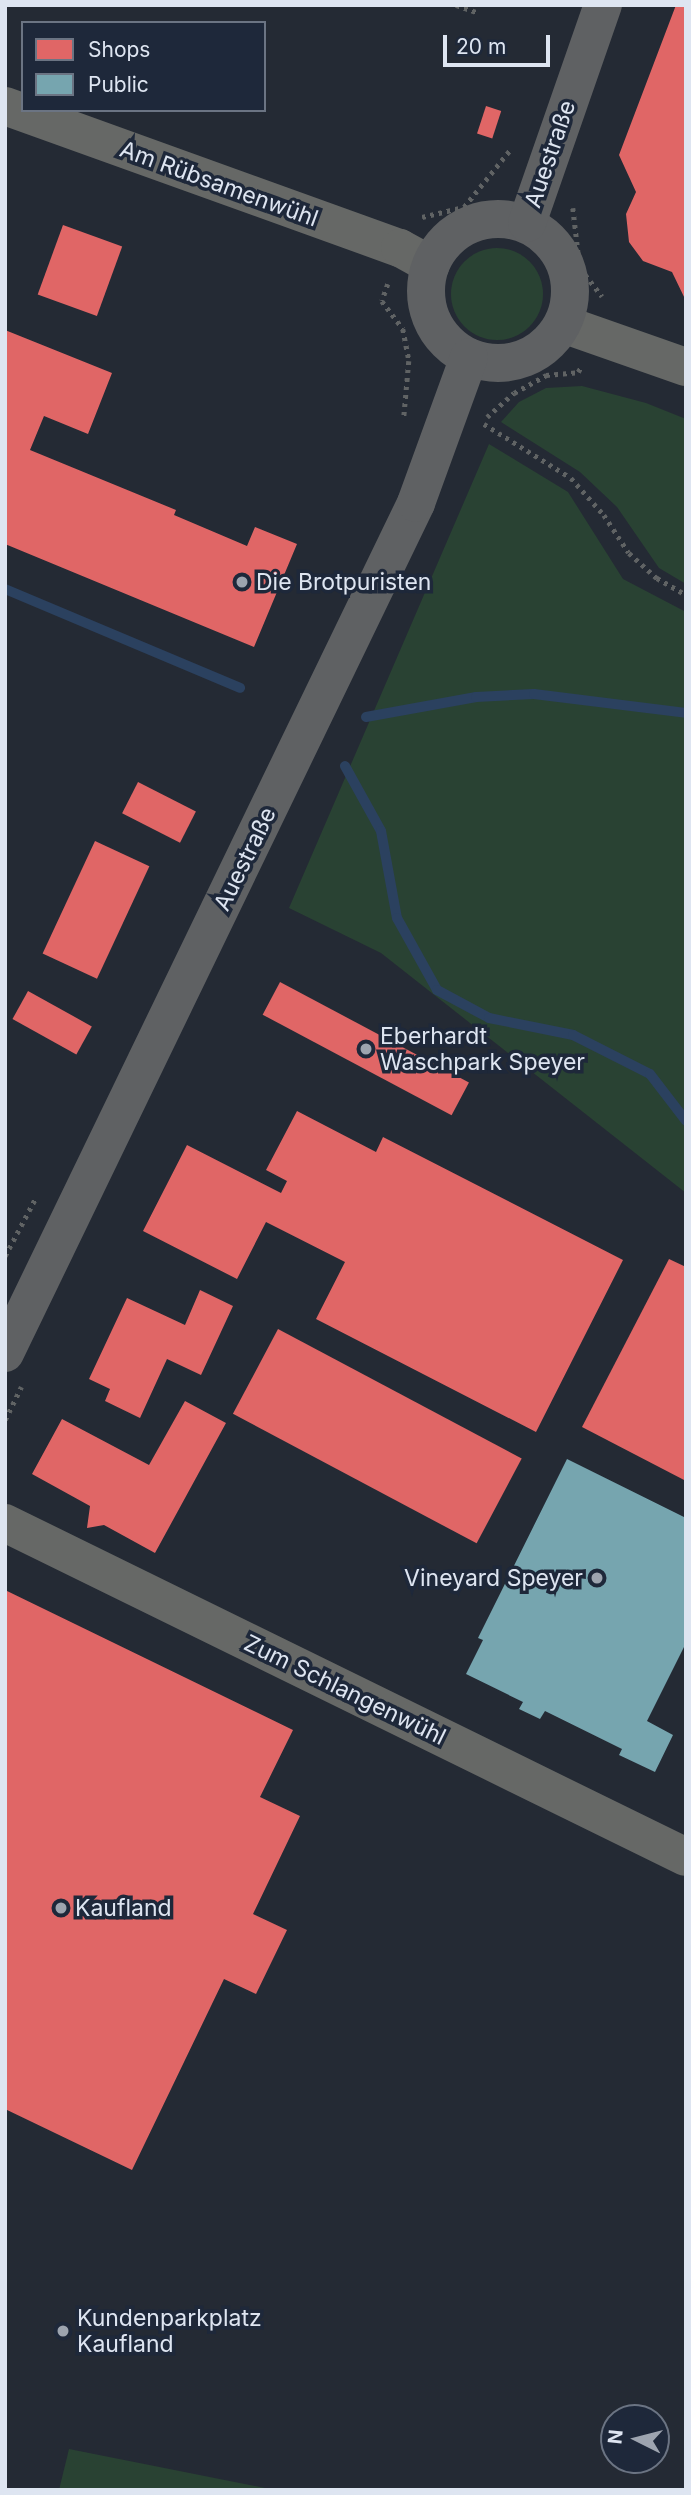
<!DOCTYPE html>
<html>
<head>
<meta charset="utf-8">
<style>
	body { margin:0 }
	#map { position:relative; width:691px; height:2495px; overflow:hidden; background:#242a34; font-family:Inter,sans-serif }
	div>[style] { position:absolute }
	.green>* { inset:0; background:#294233 }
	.round { border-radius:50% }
	.shops>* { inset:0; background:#e06666; transform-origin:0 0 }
	.public>* { inset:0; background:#76a5af }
	.stream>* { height:10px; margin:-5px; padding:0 5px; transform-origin:5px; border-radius:5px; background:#2b415f }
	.path>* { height:4.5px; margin-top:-2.25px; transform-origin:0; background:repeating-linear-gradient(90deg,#606364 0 3.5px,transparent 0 8.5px) }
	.street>* { height:38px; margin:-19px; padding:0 19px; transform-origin:19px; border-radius:19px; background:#666866 }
	.secondary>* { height:38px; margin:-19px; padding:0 19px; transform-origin:19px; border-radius:19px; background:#5f6163 }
	.secondary>.ring { margin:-19px; padding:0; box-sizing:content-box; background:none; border:38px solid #5f6163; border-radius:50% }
	.dots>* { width:19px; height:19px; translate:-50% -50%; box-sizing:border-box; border:4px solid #1e283a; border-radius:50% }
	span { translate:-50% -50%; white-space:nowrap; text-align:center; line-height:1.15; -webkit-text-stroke:7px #1e283a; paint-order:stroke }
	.street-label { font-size:23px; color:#dee5f1 }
	.poi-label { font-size:23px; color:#dee5f1 }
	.left { translate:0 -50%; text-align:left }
	.right { translate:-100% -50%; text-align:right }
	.frame { position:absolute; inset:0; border:7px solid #dee5f1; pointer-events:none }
	.legend { position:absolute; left:21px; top:21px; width:245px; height:91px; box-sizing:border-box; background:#1e283a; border:2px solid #6b7483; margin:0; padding:9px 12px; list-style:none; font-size:21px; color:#dee5f1 }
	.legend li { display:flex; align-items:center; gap:14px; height:35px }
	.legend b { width:35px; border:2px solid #6b7483 }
	.north { position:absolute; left:600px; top:2404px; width:70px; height:70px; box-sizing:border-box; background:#1e283a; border:2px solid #6b7483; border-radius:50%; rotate:276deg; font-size:19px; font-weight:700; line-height:28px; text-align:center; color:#dee5f1 }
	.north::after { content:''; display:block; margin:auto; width:24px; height:32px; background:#9da4af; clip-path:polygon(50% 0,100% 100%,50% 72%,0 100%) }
	.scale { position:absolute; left:443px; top:35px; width:107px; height:32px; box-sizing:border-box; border:4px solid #dee5f1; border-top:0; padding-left:9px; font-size:21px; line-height:24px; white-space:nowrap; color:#dee5f1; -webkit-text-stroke:5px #1e283a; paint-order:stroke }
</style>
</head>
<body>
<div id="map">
	<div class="green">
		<i class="round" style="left:451px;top:248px;width:92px;height:92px"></i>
		<i style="clip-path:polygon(582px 386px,646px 403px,686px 419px,686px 584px,659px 568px,617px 507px,580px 472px,501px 422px,519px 402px,546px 388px)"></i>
		<i style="clip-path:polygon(489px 444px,568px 492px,623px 579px,686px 612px,686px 1193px,381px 953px,289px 908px)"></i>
		<i style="clip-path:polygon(69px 2449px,275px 2490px,59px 2490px)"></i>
	</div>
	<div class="shops">
		<i style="clip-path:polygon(676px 5px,686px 5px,686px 301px,672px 272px,643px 261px,629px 242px,626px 214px,636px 192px,619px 155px)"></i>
		<i style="left:486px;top:106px;width:16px;height:29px;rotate:18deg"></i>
		<i style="left:63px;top:225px;width:63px;height:74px;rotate:20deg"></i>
		<i style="clip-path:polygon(5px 330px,112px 373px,88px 434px,44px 416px,30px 450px,176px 510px,174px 515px,247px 546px,255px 527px,297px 544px,254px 647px,5px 544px)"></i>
		<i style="left:138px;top:782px;width:65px;height:35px;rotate:27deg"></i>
		<i style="left:95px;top:841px;width:60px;height:124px;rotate:25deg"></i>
		<i style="left:280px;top:982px;width:214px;height:37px;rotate:28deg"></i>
		<i style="left:28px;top:991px;width:73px;height:32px;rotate:29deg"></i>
		<i style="clip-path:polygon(297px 1111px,376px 1152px,383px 1137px,623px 1260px,536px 1432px,316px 1319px,345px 1262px,266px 1222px,237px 1279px,143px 1231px,187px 1145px,281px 1193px,287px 1181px,266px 1170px)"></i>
		<i style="clip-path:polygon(669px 1259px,686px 1267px,686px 1481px,582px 1427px)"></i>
		<i style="clip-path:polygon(200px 1290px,233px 1306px,201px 1375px,167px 1359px,140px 1418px,105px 1401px,110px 1389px,89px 1379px,127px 1298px,185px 1325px)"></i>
		<i style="left:278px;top:1329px;width:276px;height:96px;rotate:28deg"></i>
		<i style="clip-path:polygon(185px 1401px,226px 1423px,155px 1553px,104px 1525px,87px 1528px,90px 1506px,32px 1474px,62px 1419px,149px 1465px)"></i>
		<i style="clip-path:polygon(5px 1590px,293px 1730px,260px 1797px,300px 1816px,253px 1914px,287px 1930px,256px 1994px,224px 1979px,132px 2170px,5px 2109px)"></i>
	</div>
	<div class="public">
		<i style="clip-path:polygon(567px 1459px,686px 1518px,686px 1643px,647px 1721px,673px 1735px,655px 1772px,619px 1755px,622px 1749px,545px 1711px,540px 1719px,519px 1709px,523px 1702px,466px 1674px,483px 1640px,478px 1638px)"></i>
	</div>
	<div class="stream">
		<i style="left:5px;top:589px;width:255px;rotate:22.8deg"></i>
		<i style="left:366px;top:717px;width:112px;rotate:-10.3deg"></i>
		<i style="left:476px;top:697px;width:58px;rotate:-3deg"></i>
		<i style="left:534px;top:694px;width:153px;rotate:7.1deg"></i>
		<i style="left:345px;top:766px;width:74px;rotate:61deg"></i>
		<i style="left:381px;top:831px;width:88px;rotate:79.6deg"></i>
		<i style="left:397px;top:918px;width:82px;rotate:60.9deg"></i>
		<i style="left:437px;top:990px;width:59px;rotate:28.3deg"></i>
		<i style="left:489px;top:1018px;width:86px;rotate:11.4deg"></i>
		<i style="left:573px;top:1035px;width:86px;rotate:26.9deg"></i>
		<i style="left:650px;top:1074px;width:59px;rotate:52.5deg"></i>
	</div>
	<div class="path">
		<i style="left:456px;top:5px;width:24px;rotate:19deg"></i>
		<i style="left:573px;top:208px;width:60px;rotate:83.3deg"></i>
		<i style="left:580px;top:268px;width:36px;rotate:52deg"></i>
		<i style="left:422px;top:217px;width:43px;rotate:-13.4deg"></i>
		<i style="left:464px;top:207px;width:73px;rotate:-51.1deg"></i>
		<i style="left:388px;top:284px;width:18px;rotate:109deg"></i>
		<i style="left:382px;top:301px;width:35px;rotate:53deg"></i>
		<i style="left:403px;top:329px;width:33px;rotate:79deg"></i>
		<i style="left:409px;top:361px;width:56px;rotate:95.1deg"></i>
		<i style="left:487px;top:417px;width:36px;rotate:-42deg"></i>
		<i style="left:514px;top:393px;width:37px;rotate:-29deg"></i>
		<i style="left:546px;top:375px;width:32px;rotate:-5deg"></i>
		<i style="left:578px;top:372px;width:6px;rotate:-59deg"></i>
		<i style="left:484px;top:424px;width:102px;rotate:31.8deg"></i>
		<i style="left:571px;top:478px;width:50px;rotate:48.3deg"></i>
		<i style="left:604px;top:515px;width:45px;rotate:56.7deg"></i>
		<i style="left:629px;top:553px;width:38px;rotate:42deg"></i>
		<i style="left:657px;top:578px;width:34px;rotate:30deg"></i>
		<i style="left:5px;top:1256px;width:64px;rotate:-62.2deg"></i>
		<i style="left:5px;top:1420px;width:37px;rotate:-64deg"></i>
	</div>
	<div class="street">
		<i style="left:5px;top:106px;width:420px;rotate:19.8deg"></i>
		<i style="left:400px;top:248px;width:35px;rotate:29deg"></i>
		<i style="left:563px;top:324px;width:130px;rotate:19.3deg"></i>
		<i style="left:5px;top:1523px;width:758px;rotate:26.13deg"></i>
	</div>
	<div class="secondary">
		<i class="ring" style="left:426px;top:219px;width:106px;height:106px"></i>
		<i style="left:527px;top:223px;width:231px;rotate:-70.8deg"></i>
		<i style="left:5px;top:1353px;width:944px;rotate:-64.19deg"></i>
		<i style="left:416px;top:503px;width:155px;rotate:-70deg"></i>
	</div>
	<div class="dots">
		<i style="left:242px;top:582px;background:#9da4af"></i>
		<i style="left:366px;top:1049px;background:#9da4af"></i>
		<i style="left:597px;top:1578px;background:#9da4af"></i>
		<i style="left:61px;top:1908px;background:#9da4af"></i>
		<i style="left:63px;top:2331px;background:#9da4af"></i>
	</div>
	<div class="street-label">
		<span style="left:550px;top:154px;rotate:-71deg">Auestraße</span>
		<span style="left:219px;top:184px;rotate:20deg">Am Rübsamenwühl</span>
		<span style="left:245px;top:859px;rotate:-64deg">Auestraße</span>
		<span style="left:345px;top:1690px;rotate:26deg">Zum Schlangenwühl</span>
	</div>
	<div class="poi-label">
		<span class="left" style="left:256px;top:582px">Die Brotpuristen</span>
		<span class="left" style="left:380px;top:1049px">Eberhardt<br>Waschpark Speyer</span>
		<span class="right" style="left:583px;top:1578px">Vineyard Speyer</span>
		<span class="left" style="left:75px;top:1908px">Kaufland</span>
		<span class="left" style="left:77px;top:2331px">Kundenparkplatz<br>Kaufland</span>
	</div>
	<div class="frame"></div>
	<ul class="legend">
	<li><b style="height:19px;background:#e06666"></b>Shops</li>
	<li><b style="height:19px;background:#76a5af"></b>Public</li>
	</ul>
	<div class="north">N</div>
	<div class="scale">20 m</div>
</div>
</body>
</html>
